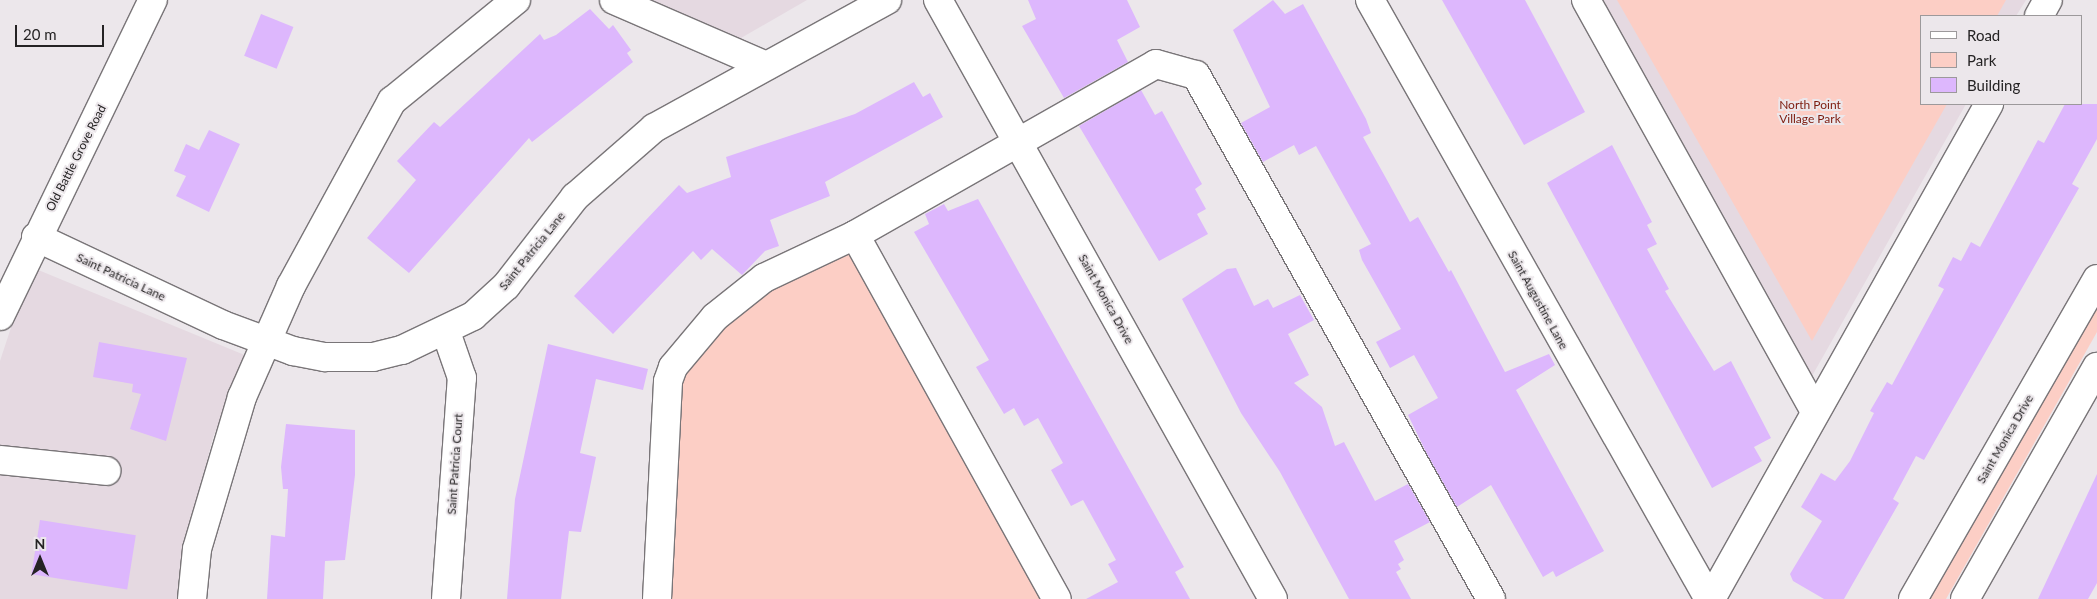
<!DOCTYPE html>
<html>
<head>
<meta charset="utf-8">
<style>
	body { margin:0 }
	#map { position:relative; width:2097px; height:599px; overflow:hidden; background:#ece7eb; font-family:Lato,sans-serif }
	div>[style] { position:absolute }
	.built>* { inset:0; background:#e5d9e1 }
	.green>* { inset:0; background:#fccec5 }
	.building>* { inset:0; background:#ddb7fd; transform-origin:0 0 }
	.roads { filter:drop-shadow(1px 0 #797578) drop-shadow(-1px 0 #797578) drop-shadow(0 1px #797578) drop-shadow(0 -1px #797578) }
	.minor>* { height:28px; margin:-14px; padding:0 14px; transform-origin:14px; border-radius:14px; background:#fff }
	span { translate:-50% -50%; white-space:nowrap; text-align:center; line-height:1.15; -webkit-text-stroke:4px #ece7eb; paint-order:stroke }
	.park-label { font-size:12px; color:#7d1b0e }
	.street-label { font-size:12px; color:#252324 }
	.legend { position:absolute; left:1920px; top:15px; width:162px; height:90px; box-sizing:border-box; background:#ece7eb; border:1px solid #9c999b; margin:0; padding:6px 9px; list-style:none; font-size:15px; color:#252324 }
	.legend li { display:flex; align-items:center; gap:10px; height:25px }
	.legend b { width:25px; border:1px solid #9c999b }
	.north { position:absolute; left:15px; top:534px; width:50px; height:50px; -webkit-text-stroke:4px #ece7eb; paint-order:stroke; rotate:0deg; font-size:14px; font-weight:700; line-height:20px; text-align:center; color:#252324 }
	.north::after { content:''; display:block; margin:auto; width:18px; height:22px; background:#252324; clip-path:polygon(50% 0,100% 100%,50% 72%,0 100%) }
	.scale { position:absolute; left:15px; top:25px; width:89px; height:22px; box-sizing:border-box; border:2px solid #252324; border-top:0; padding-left:6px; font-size:15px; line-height:18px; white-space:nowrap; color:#252324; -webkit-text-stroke:4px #ece7eb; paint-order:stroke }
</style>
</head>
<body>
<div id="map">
	<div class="built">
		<i style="clip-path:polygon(647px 0,807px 0,741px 38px)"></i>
		<i style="clip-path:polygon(1600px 0,2026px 0,2016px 16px,1921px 16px,1921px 104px,1966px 104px,1812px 376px)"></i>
		<i style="clip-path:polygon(31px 267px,247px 356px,213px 437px,182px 561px,178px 599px,0 599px,0 361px)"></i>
	</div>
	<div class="green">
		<i style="clip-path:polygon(1617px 0,2006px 0,1997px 16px,1921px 16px,1921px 104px,1947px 104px,1812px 341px)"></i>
		<i style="clip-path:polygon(851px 240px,1050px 599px,666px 599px,670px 381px,716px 319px)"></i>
		<i style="clip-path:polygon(2097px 300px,2097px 332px,1946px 599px,1926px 599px)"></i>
	</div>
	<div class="building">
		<i style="clip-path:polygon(1028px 0,1127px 0,1140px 27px,1117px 40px,1128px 62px,1064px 98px,1022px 26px,1036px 19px)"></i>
		<i style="clip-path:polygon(1273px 0,1285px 14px,1303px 4px,1366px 119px,1371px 133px,1363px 137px,1387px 180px,1410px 222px,1418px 217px,1449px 272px,1451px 270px,1505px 372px,1549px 354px,1555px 365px,1516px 390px,1604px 551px,1556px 577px,1553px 571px,1543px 577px,1491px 485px,1457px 507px,1426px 452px,1408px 415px,1438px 398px,1414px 355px,1390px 368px,1376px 342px,1401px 329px,1362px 260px,1359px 250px,1371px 244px,1316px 146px,1299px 155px,1294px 145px,1263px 162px,1241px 123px,1270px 107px,1233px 30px)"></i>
		<i style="clip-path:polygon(1442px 0,1525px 0,1585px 112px,1524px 145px)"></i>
		<i style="clip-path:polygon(590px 9px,609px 29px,613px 25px,631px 50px,627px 53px,633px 62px,532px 142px,529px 138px,409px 273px,367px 238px,416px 180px,397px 161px,434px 122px,440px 127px,540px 34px,544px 40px,556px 35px)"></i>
		<i style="left:261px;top:14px;width:35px;height:45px;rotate:22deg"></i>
		<i style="clip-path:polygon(914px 82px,923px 97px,930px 93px,943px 117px,825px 182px,830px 196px,770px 220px,779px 246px,765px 251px,742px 275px,712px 249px,701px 260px,693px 251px,613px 334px,574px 296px,679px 185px,687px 193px,731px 177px,726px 157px,855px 114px)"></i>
		<i style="clip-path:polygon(1141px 90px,1155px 115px,1162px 111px,1202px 184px,1195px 189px,1206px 209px,1197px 214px,1208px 234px,1159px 261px,1079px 126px)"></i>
		<i style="clip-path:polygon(2065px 104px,2097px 104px,2097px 139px,2072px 184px,2079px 188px,1924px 460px,1916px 456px,1893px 499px,1899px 503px,1844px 599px,1824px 599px,1793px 581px,1790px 574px,1822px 521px,1801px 507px,1821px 473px,1835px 481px,1850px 461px,1874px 413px,1870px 411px,1887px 382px,1892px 385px,1944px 289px,1938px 286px,1953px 257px,1961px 261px,1971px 242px,1980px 247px,2038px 140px,2044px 143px)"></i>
		<i style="clip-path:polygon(209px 130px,240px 144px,209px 212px,176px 196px,186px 176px,174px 171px,186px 144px,199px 150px)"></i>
		<i style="clip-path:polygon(1612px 145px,1652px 222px,1647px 225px,1657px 244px,1647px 249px,1669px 289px,1665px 291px,1714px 371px,1731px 361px,1771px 438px,1754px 447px,1762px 461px,1712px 488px,1547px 183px)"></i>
		<i style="clip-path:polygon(978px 199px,1184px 567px,1175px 572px,1190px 599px,1086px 599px,1118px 582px,1108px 564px,1116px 560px,1083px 500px,1071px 506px,1051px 470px,1063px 463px,1038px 418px,1024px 426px,1014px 408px,1004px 414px,976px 367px,989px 360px,914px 232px,929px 224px,925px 214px,944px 204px,948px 211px)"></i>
		<i style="clip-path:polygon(1236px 268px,1254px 306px,1268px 299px,1273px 308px,1300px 295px,1314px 320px,1288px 334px,1309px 375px,1294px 383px,1322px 407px,1335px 446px,1344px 442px,1375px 501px,1408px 484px,1430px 522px,1394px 541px,1404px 560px,1398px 564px,1401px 569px,1396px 572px,1411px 599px,1349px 599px,1280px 472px,1241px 413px,1182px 299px,1227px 269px)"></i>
		<i style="clip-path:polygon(99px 342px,187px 358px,166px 441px,130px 429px,141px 394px,132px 392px,133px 384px,93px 377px)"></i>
		<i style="clip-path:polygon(548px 344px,648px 369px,643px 390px,596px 379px,580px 453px,596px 457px,581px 532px,569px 531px,561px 599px,507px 599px,515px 499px)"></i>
		<i style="clip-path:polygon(286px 424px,355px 430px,355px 475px,345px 560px,325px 561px,323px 599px,267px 599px,271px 535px,285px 537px,288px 489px,283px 489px,281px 467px)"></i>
		<i style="clip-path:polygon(2097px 474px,2097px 583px,2088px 599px,2038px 599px)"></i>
		<i style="left:40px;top:520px;width:97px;height:55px;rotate:9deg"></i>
	</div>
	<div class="roads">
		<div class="minor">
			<i style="left:614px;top:0;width:163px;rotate:23.4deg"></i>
			<i style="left:938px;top:0;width:686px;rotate:60.78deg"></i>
			<i style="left:1370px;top:0;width:688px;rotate:60.49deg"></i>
			<i style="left:1586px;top:0;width:470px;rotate:60.9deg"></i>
			<i style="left:2039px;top:16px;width:18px;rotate:-61deg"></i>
			<i style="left:855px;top:235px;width:416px;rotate:61deg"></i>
			<i style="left:36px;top:237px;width:207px;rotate:25.2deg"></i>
			<i style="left:223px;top:325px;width:75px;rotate:20.4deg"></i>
			<i style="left:293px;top:351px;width:33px;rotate:11deg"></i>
			<i style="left:325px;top:357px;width:48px"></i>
			<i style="left:373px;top:357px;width:30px;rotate:-14deg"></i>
			<i style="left:402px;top:350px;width:79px;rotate:-25.6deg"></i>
			<i style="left:473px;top:316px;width:45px;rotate:-42.3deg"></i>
			<i style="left:506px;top:286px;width:113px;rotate:-52.2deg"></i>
			<i style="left:575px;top:197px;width:105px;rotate:-41.1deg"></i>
			<i style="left:654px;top:128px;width:266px;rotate:-28.8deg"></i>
			<i style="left:0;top:316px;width:351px;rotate:-64.2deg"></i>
			<i style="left:0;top:460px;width:107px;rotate:5.9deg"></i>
			<i style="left:192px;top:599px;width:50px;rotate:-84.3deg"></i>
			<i style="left:197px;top:549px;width:159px;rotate:-73.5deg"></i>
			<i style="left:242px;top:397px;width:121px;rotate:-66.2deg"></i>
			<i style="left:291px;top:286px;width:211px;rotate:-61.4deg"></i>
			<i style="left:392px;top:101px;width:160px;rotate:-39.2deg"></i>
			<i style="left:446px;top:599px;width:222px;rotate:-85.9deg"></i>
			<i style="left:462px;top:378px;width:49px;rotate:-109.2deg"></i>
			<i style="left:657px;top:599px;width:218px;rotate:-87.1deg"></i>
			<i style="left:668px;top:381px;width:15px;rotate:-70deg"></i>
			<i style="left:673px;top:367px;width:65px;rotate:-50deg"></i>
			<i style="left:715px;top:317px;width:63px;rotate:-38.5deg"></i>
			<i style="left:764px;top:278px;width:101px;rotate:-25.3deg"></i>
			<i style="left:855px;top:235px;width:346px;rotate:-29.6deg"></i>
			<i style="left:1156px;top:64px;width:41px;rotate:15.4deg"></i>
			<i style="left:1196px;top:75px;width:601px;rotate:60.62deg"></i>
			<i style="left:1711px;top:599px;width:568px;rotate:-60.68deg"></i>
			<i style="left:1913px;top:599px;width:369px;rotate:-60.1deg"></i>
			<i style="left:1965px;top:599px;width:267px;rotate:-60.4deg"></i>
		</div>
	</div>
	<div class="park-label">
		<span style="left:1810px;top:112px">North Point<br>Village Park</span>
	</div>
	<div class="street-label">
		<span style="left:76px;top:158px;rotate:-63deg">Old Battle Grove Road</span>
		<span style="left:532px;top:251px;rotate:-51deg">Saint Patricia Lane</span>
		<span style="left:121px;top:277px;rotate:25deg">Saint Patricia Lane</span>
		<span style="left:1106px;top:299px;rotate:61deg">Saint Monica Drive</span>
		<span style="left:1538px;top:300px;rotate:61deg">Saint Augustine Lane</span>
		<span style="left:2005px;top:439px;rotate:-60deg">Saint Monica Drive</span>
		<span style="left:455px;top:464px;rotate:-86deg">Saint Patricia Court</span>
	</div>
	<ul class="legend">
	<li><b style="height:6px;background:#fff"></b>Road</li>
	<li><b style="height:14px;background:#fccec5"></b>Park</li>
	<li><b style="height:14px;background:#ddb7fd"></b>Building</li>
	</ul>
	<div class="north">N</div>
	<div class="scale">20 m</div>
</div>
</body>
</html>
